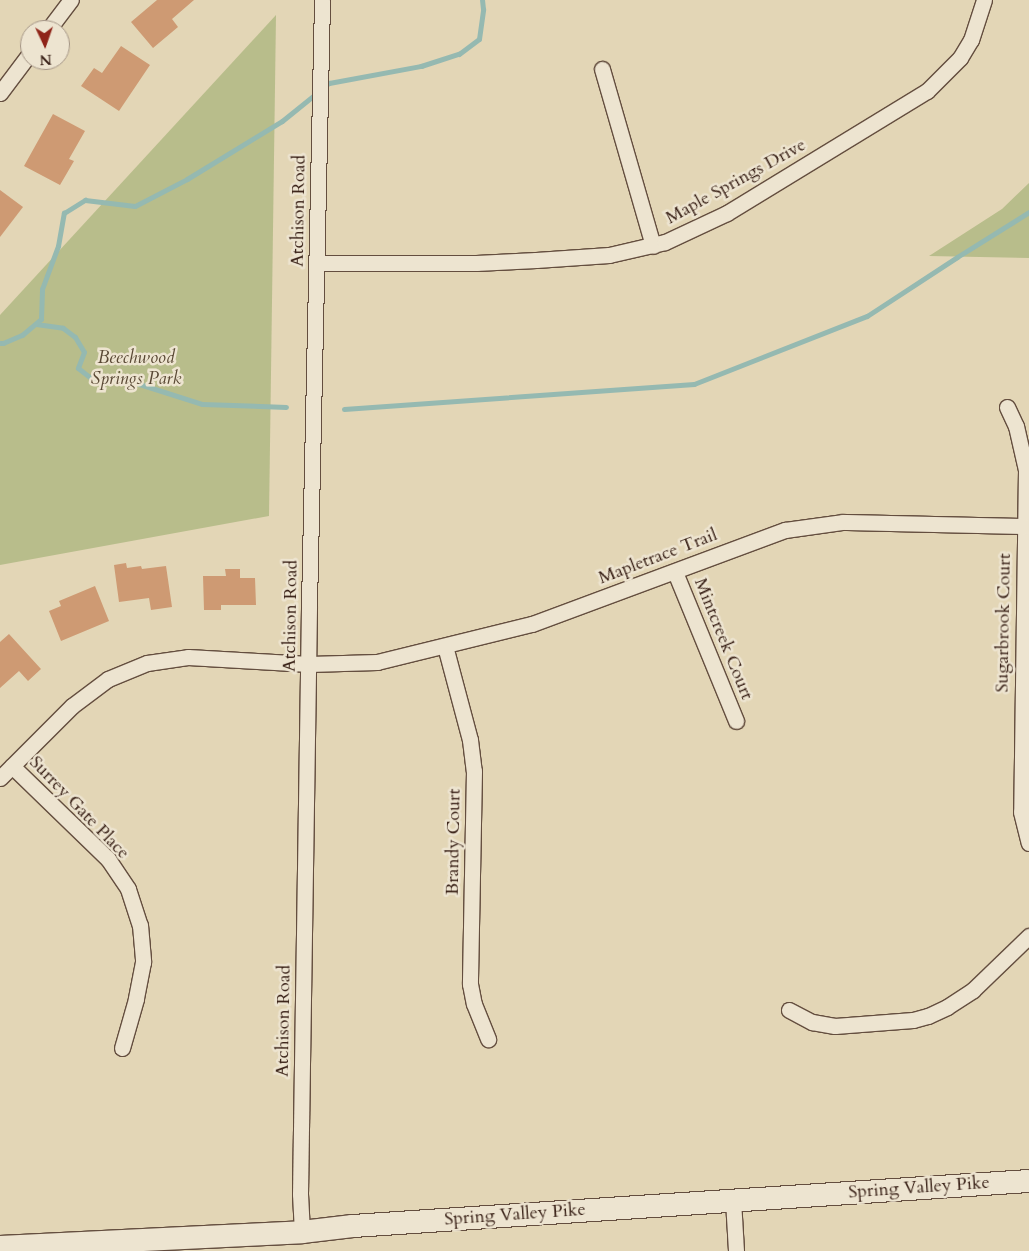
<!DOCTYPE html>
<html>
<head>
<meta charset="utf-8">
<style>
	body { margin:0 }
	#map { position:relative; width:1029px; height:1251px; overflow:hidden; background:#e3d6b6; font-family:Cardo,serif }
	div>[style] { position:absolute }
	.green>* { inset:0; background:#b8bd8b }
	.stream>* { height:5px; margin:-2.5px; padding:0 2.5px; transform-origin:2.5px; border-radius:2.5px; background:#95b9b1 }
	.building>* { inset:0; background:#ce9a73 }
	.roads { filter:drop-shadow(1px 0 #644e3f) drop-shadow(-1px 0 #644e3f) drop-shadow(0 1px #644e3f) drop-shadow(0 -1px #644e3f) }
	.street>* { height:15px; margin:-7.5px; padding:0 7.5px; transform-origin:7.5px; border-radius:7.5px; background:#ede4d0 }
	.secondary>* { height:22px; margin:-11px; padding:0 11px; transform-origin:11px; border-radius:11px; background:#ede4d0 }
	span { translate:-50% -50%; white-space:nowrap; text-align:center; line-height:1.15; -webkit-text-stroke:5px #ede4d0; paint-order:stroke }
	.street-label { font-size:18px; color:#392117 }
	.park-label { font-size:18px; color:#594834; font-style:italic }
	.north { position:absolute; left:20px; top:20px; width:50px; height:50px; box-sizing:border-box; background:#ede4d0; border:1px solid #a59686; border-radius:50%; rotate:177deg; font-size:14px; font-weight:700; line-height:20px; text-align:center; color:#392117 }
	.north::after { content:''; display:block; margin:auto; width:18px; height:22px; background:#8f2418; clip-path:polygon(50% 0,100% 100%,50% 72%,0 100%) }
</style>
</head>
<body>
<div id="map">
	<div class="green">
		<i style="clip-path:polygon(276px 15px,269px 516px,0 565px,0 315px)"></i>
		<i style="clip-path:polygon(1029px 183px,1029px 258px,929px 256px,1002px 209px)"></i>
	</div>
	<div class="stream">
		<i style="left:324px;top:86px;width:6px;rotate:-31deg"></i>
		<i style="left:329px;top:83px;width:94px;rotate:-10.5deg"></i>
		<i style="left:421px;top:66px;width:40px;rotate:-18deg"></i>
		<i style="left:459px;top:54px;width:25px;rotate:-37deg"></i>
		<i style="left:479px;top:39px;width:30px;rotate:-82deg"></i>
		<i style="left:483px;top:9px;width:9px;rotate:-96deg"></i>
		<i style="left:36px;top:324px;width:27px;rotate:8deg"></i>
		<i style="left:63px;top:328px;width:15px;rotate:37deg"></i>
		<i style="left:75px;top:337px;width:17px;rotate:59deg"></i>
		<i style="left:84px;top:352px;width:17px;rotate:111deg"></i>
		<i style="left:78px;top:368px;width:16px;rotate:38deg"></i>
		<i style="left:91px;top:378px;width:42px;rotate:5.4deg"></i>
		<i style="left:133px;top:382px;width:72px;rotate:17.7deg"></i>
		<i style="left:202px;top:404px;width:84px;rotate:2deg"></i>
		<i style="left:0;top:343px;width:3px"></i>
		<i style="left:3px;top:343px;width:21px;rotate:-23deg"></i>
		<i style="left:22px;top:335px;width:25px;rotate:-40deg"></i>
		<i style="left:41px;top:319px;width:30px;rotate:-88deg"></i>
		<i style="left:42px;top:289px;width:46px;rotate:-69.6deg"></i>
		<i style="left:58px;top:246px;width:34px;rotate:-80deg"></i>
		<i style="left:64px;top:213px;width:25px;rotate:-32deg"></i>
		<i style="left:85px;top:200px;width:50px;rotate:6.8deg"></i>
		<i style="left:135px;top:206px;width:59px;rotate:-27.4deg"></i>
		<i style="left:187px;top:179px;width:111px;rotate:-31.4deg"></i>
		<i style="left:282px;top:121px;width:46px;rotate:-38.9deg"></i>
		<i style="left:344px;top:409px;width:351px;rotate:-4.1deg"></i>
		<i style="left:694px;top:384px;width:186px;rotate:-21.5deg"></i>
		<i style="left:867px;top:316px;width:108px;rotate:-33.2deg"></i>
		<i style="left:957px;top:257px;width:85px;rotate:-32deg"></i>
	</div>
	<div class="building">
		<i style="clip-path:polygon(157px 0,194px 0,172px 19px,178px 27px,153px 48px,131px 22px)"></i>
		<i style="clip-path:polygon(121px 46px,150px 65px,119px 111px,81px 86px,94px 68px,102px 73px)"></i>
		<i style="clip-path:polygon(53px 114px,85px 131px,69px 159px,74px 161px,60px 185px,24px 166px)"></i>
		<i style="clip-path:polygon(0 190px,23px 207px,0 237px)"></i>
		<i style="clip-path:polygon(126px 563px,127px 568px,141px 566px,142px 569px,166px 566px,172px 607px,151px 610px,149px 598px,119px 602px,114px 565px)"></i>
		<i style="clip-path:polygon(225px 569px,240px 569px,240px 578px,255px 578px,256px 605px,221px 605px,221px 610px,204px 610px,203px 576px,226px 576px)"></i>
		<i style="clip-path:polygon(95px 586px,109px 621px,61px 641px,49px 611px,61px 606px,59px 601px)"></i>
		<i style="clip-path:polygon(9px 634px,41px 669px,28px 681px,19px 671px,0 688px,0 642px)"></i>
	</div>
	<div class="roads">
		<div class="street">
			<i style="left:48px;top:30px;width:38px;rotate:-53deg"></i>
			<i style="left:602px;top:69px;width:184px;rotate:73.9deg"></i>
			<i style="left:0;top:93px;width:50px;rotate:-53.1deg"></i>
			<i style="left:317px;top:263px;width:159px"></i>
			<i style="left:476px;top:263px;width:60px;rotate:-2.9deg"></i>
			<i style="left:536px;top:260px;width:73px;rotate:-3.9deg"></i>
			<i style="left:609px;top:255px;width:57px;rotate:-13.1deg"></i>
			<i style="left:665px;top:242px;width:68px;rotate:-25.1deg"></i>
			<i style="left:727px;top:213px;width:234px;rotate:-31.4deg"></i>
			<i style="left:927px;top:91px;width:47px;rotate:-45deg"></i>
			<i style="left:960px;top:58px;width:21px;rotate:-59deg"></i>
			<i style="left:971px;top:40px;width:42px;rotate:-72deg"></i>
			<i style="left:1007px;top:407px;width:21px;rotate:65deg"></i>
			<i style="left:1016px;top:426px;width:45px;rotate:77.2deg"></i>
			<i style="left:1026px;top:470px;width:342px;rotate:90.8deg"></i>
			<i style="left:1021px;top:812px;width:32px;rotate:76deg"></i>
			<i style="left:675px;top:572px;width:161px;rotate:67.7deg"></i>
			<i style="left:445px;top:646px;width:97px;rotate:75.1deg"></i>
			<i style="left:470px;top:740px;width:31px;rotate:83deg"></i>
			<i style="left:474px;top:771px;width:213px;rotate:91.1deg"></i>
			<i style="left:470px;top:984px;width:20px;rotate:79deg"></i>
			<i style="left:474px;top:1004px;width:38px;rotate:68deg"></i>
			<i style="left:12px;top:766px;width:134px;rotate:44.1deg"></i>
			<i style="left:108px;top:859px;width:36px;rotate:56deg"></i>
			<i style="left:128px;top:889px;width:38px;rotate:72deg"></i>
			<i style="left:140px;top:925px;width:37px;rotate:85deg"></i>
			<i style="left:143px;top:962px;width:38px;rotate:101deg"></i>
			<i style="left:136px;top:999px;width:51px;rotate:105.9deg"></i>
			<i style="left:0;top:778px;width:102px;rotate:-45deg"></i>
			<i style="left:72px;top:706px;width:45px;rotate:-36.9deg"></i>
			<i style="left:108px;top:679px;width:42px;rotate:-22.3deg"></i>
			<i style="left:147px;top:663px;width:41px;rotate:-8.3deg"></i>
			<i style="left:188px;top:657px;width:121px;rotate:3.3deg"></i>
			<i style="left:309px;top:664px;width:68px;rotate:-1.7deg"></i>
			<i style="left:377px;top:662px;width:160px;rotate:-13.8deg"></i>
			<i style="left:532px;top:624px;width:270px;rotate:-20.4deg"></i>
			<i style="left:785px;top:530px;width:59px;rotate:-7.9deg"></i>
			<i style="left:843px;top:522px;width:182px;rotate:1.3deg"></i>
			<i style="left:789px;top:1010px;width:26px;rotate:28deg"></i>
			<i style="left:812px;top:1022px;width:23px;rotate:10deg"></i>
			<i style="left:835px;top:1026px;width:78px;rotate:-4.4deg"></i>
			<i style="left:913px;top:1020px;width:16px;rotate:-15deg"></i>
			<i style="left:928px;top:1016px;width:21px;rotate:-25deg"></i>
			<i style="left:947px;top:1007px;width:31px;rotate:-33deg"></i>
			<i style="left:973px;top:990px;width:78px;rotate:-44deg"></i>
			<i style="left:733px;top:1200px;width:51px;rotate:86.6deg"></i>
			<i style="left:302px;top:1232px;width:38px;rotate:-93deg"></i>
			<i style="left:300px;top:1194px;width:588px;rotate:-89.12deg"></i>
			<i style="left:309px;top:606px;width:606px;rotate:-88.77deg"></i>
		</div>
		<div class="secondary">
			<i style="left:0;top:1247px;width:302px;rotate:-2.8deg"></i>
			<i style="left:302px;top:1232px;width:51px;rotate:-6.7deg"></i>
			<i style="left:353px;top:1226px;width:677px;rotate:-3.81deg"></i>
		</div>
	</div>
	<div class="street-label">
		<span style="left:736px;top:182px;rotate:-29deg">Maple Springs Drive</span>
		<span style="left:299px;top:211px;rotate:-89deg">Atchison Road</span>
		<span style="left:658px;top:557px;rotate:-21deg">Mapletrace Trail</span>
		<span style="left:291px;top:616px;rotate:-89deg">Atchison Road</span>
		<span style="left:1004px;top:623px;rotate:-89deg">Sugarbrook Court</span>
		<span style="left:723px;top:639px;rotate:68deg">Mintcreek Court</span>
		<span style="left:79px;top:808px;rotate:46deg">Surrey Gate Place</span>
		<span style="left:454px;top:842px;rotate:-89deg">Brandy Court</span>
		<span style="left:284px;top:1021px;rotate:-89deg">Atchison Road</span>
		<span style="left:919px;top:1188px;rotate:-4deg">Spring Valley Pike</span>
		<span style="left:515px;top:1215px;rotate:-4deg">Spring Valley Pike</span>
	</div>
	<div class="park-label">
		<span style="left:136px;top:369px">Beechwood<br>Springs Park</span>
	</div>
	<div class="north">N</div>
</div>
</body>
</html>
